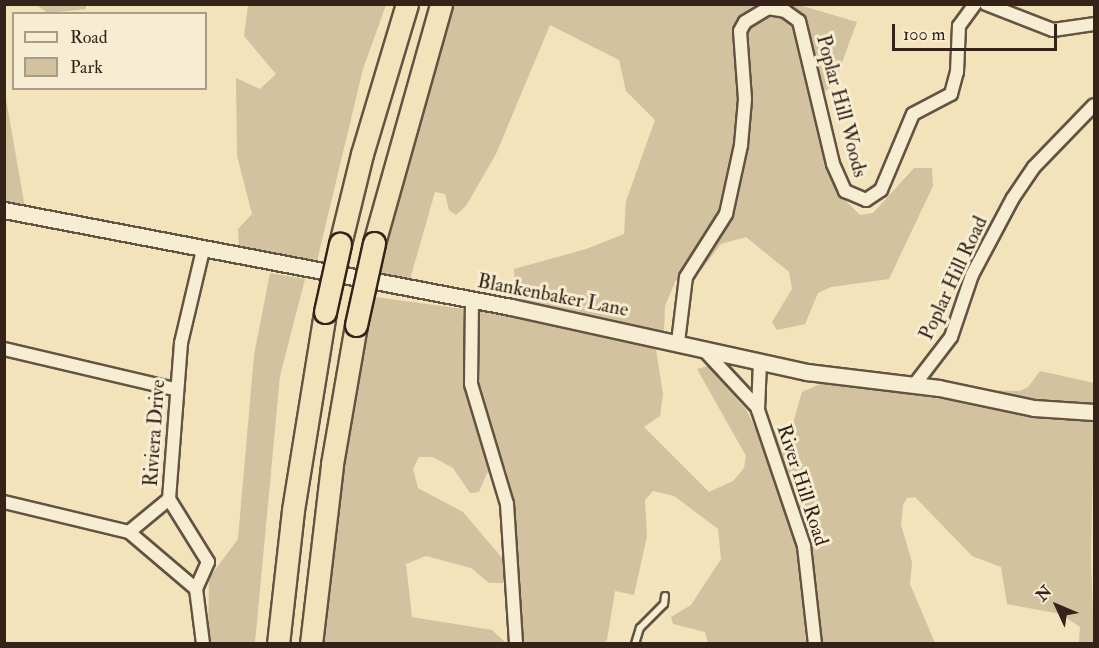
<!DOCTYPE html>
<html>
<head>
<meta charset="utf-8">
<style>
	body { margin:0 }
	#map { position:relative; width:1099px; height:648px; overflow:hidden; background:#f2e3ba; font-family:"IM FELL Double Pica",serif }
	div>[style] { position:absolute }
	.green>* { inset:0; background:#d2c29f }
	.roads { filter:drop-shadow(2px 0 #645342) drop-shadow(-2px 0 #645342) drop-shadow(0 2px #645342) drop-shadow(0 -2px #645342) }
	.service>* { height:6px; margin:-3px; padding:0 3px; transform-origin:3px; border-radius:3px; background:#f7edd2 }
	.minor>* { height:12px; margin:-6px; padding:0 6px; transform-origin:6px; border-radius:6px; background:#f7edd2 }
	.tertiary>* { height:15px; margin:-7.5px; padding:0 7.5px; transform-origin:7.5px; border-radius:7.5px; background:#f7edd2 }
	.motorway>* { height:21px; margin:-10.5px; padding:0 10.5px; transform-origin:10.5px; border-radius:10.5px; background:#f2e3ba }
	.bridges { filter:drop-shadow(2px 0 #35231a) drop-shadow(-2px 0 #35231a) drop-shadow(0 2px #35231a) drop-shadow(0 -2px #35231a) }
	.motorway-bridge>* { height:21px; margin:-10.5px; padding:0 10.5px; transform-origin:10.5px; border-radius:10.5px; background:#f2e3ba }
	span { translate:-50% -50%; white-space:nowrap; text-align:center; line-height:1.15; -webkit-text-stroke:6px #f7edd2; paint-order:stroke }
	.street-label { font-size:20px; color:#35231a }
	.frame { position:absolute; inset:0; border:6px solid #35231a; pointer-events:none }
	.legend { position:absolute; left:12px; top:12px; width:195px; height:78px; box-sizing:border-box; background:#f7edd2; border:2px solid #a99c88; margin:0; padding:8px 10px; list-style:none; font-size:18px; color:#35231a }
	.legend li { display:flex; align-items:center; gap:12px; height:30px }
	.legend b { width:30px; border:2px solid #a99c88 }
	.north { position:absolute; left:1027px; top:576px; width:60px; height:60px; -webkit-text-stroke:4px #f7edd2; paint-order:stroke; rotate:314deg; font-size:16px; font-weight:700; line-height:24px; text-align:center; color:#35231a }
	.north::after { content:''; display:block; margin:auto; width:21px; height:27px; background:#35231a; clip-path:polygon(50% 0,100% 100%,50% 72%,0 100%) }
	.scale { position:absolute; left:892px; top:24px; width:165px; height:27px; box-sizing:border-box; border:3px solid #35231a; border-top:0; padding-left:8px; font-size:18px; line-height:21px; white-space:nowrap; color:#35231a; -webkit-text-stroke:4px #f7edd2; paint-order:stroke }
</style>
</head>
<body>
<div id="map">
	<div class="green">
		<i style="clip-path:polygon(796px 4px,857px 22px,834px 84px,810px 103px,839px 194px,860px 215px,873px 213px,914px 168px,932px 168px,933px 186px,889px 279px,831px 287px,818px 293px,805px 324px,777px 330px,772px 322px,792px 289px,789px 272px,746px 237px,721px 244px,702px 269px,676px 280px,665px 306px,664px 331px,525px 304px,515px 291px,514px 269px,586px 249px,624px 234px,626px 201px,655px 120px,626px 91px,619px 60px,550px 25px,496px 154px,466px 206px,456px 215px,449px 210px,445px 194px,435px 192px,409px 283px,377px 275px,406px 158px,452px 5px)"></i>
		<i style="clip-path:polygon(36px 5px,86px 5px,86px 9px,48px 13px)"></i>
		<i style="clip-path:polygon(248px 5px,386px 5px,363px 69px,317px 261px,239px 249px,238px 229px,252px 214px,237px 156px,236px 78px,260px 89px,276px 74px,244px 36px)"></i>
		<i style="clip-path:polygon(5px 93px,25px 208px,5px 203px)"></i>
		<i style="clip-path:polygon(270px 273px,305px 279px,280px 376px,255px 643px,208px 644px,209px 578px,238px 539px,254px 355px)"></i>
		<i style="clip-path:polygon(375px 297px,479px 311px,655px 343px,663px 394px,660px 416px,644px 427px,709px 492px,733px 481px,744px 468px,746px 456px,697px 369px,708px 366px,747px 411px,773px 465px,799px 549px,806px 643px,708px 643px,705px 632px,673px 624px,671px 617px,691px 605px,721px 559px,718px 529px,674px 496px,653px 491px,645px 500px,647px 536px,634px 595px,615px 591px,607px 640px,603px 644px,523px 643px,517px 556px,506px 468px,487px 473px,479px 492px,470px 493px,453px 468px,433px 457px,419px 457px,413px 469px,418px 488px,463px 512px,503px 559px,508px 574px,503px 583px,489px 583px,471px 568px,426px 556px,406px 564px,412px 617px,492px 630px,506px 643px,323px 644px,339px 467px)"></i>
		<i style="clip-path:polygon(1040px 371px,1094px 383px,1094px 408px,1055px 406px,985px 390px,1020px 391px,1028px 387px)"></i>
		<i style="clip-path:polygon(827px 381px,1022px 412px,1094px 418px,1091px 558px,1094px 643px,1079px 643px,1080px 627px,1061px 614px,1007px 604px,1001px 567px,972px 556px,915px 497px,907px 498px,903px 505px,901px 525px,912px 562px,910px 584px,935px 643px,820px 643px,814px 586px,770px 433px,793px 423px,802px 392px)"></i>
	</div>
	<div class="roads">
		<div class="service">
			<i style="left:635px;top:644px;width:17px;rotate:-73deg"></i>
			<i style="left:640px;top:628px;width:34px;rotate:-45deg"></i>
			<i style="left:664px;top:604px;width:8px;rotate:-83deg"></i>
		</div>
		<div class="minor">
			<i style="left:986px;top:4px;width:72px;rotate:21.2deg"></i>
			<i style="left:1053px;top:30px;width:41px;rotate:-8.3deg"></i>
			<i style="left:203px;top:250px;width:96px;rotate:103.3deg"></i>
			<i style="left:181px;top:343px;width:156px;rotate:94.4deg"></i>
			<i style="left:169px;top:499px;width:74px;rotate:58.2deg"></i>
			<i style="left:208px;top:562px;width:30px;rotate:114deg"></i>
			<i style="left:196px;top:589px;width:55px;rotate:82.7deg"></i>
			<i style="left:472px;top:301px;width:83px;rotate:90.7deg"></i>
			<i style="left:471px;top:384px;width:125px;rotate:73.3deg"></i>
			<i style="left:507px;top:504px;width:140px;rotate:86.3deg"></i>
			<i style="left:678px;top:342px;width:65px;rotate:-83deg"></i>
			<i style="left:686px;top:277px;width:75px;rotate:-57.6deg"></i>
			<i style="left:726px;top:214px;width:71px;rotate:-77.7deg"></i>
			<i style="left:741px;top:145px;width:46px;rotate:-85deg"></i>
			<i style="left:745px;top:99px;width:68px;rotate:-94.2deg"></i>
			<i style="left:740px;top:31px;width:10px;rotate:-61deg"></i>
			<i style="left:745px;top:22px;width:27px;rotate:-31deg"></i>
			<i style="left:768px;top:8px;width:17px;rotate:10deg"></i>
			<i style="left:785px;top:11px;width:17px;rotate:36deg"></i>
			<i style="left:799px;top:21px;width:147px;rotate:76.6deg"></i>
			<i style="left:833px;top:164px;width:30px;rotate:66deg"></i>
			<i style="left:845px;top:191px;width:23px;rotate:23deg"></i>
			<i style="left:866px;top:200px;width:18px;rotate:-34deg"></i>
			<i style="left:881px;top:190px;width:82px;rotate:-67.2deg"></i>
			<i style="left:913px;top:114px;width:43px;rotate:-27.8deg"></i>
			<i style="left:951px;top:94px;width:23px;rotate:-75deg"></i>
			<i style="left:957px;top:72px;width:46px;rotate:-87.5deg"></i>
			<i style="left:959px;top:26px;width:27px;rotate:-54deg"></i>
			<i style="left:4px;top:349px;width:176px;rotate:13.2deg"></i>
			<i style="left:703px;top:349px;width:78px;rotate:47.1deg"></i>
			<i style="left:760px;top:362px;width:48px;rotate:92.4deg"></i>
			<i style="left:758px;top:410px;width:144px;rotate:71.3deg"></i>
			<i style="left:804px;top:546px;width:99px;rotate:83.6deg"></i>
			<i style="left:915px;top:384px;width:59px;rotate:-52.5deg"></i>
			<i style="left:951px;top:337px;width:65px;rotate:-71.3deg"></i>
			<i style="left:972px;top:275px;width:87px;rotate:-62deg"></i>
			<i style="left:1013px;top:198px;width:37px;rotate:-56deg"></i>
			<i style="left:1034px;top:167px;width:86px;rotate:-45.9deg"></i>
			<i style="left:4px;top:502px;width:129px;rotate:13.5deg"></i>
			<i style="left:129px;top:532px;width:88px;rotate:40.4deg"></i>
			<i style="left:129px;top:532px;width:52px;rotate:-39.5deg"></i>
		</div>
		<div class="tertiary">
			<i style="left:4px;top:210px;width:516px;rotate:10.83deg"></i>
			<i style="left:511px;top:307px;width:303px;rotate:12.4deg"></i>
			<i style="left:807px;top:372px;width:133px;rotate:6.9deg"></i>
			<i style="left:939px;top:388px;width:97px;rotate:11.9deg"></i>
			<i style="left:1034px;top:408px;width:60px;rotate:3.8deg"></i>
		</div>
		<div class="motorway">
			<i style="left:374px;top:243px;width:248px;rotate:-74.3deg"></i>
			<i style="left:340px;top:244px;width:93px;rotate:-76.3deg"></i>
			<i style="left:362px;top:154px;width:157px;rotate:-73.3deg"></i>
			<i style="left:278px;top:644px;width:135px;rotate:-83.6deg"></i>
			<i style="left:293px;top:510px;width:201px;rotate:-80.8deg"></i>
			<i style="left:311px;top:644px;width:181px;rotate:-83.3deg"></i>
			<i style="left:332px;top:464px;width:141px;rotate:-80.2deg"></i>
		</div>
	</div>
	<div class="bridges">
		<div class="motorway-bridge">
			<i style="left:325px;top:312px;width:70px;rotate:-77.6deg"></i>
			<i style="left:356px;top:325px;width:84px;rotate:-77.6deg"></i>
		</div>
	</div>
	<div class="street-label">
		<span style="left:842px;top:106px;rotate:75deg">Poplar Hill Woods</span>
		<span style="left:953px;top:278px;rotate:-65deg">Poplar Hill Road</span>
		<span style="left:553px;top:295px;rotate:11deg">Blankenbaker Lane</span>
		<span style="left:154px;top:433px;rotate:-86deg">Riviera Drive</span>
		<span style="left:803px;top:485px;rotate:72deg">River Hill Road</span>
	</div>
	<div class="frame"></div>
	<ul class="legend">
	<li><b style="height:8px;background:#f7edd2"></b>Road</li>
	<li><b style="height:16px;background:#d2c29f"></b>Park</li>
	</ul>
	<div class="north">N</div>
	<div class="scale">100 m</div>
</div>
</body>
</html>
